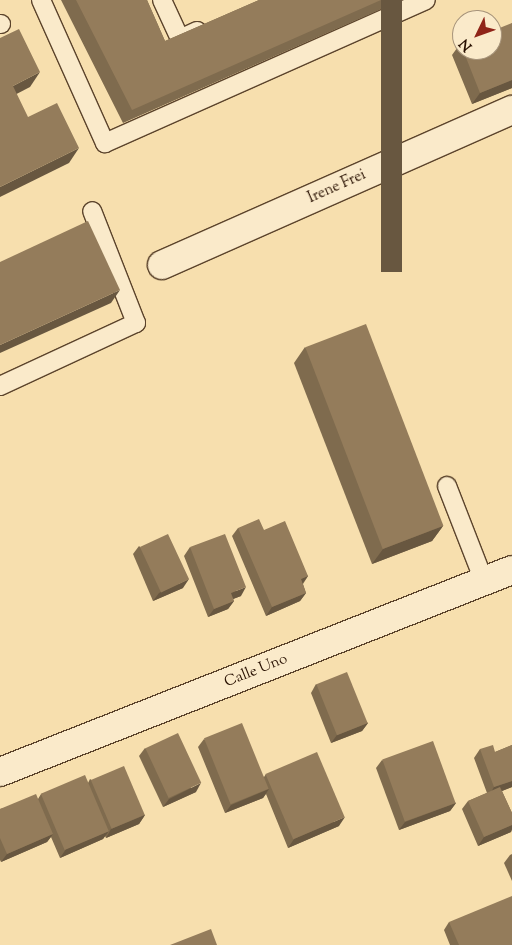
<!DOCTYPE html>
<html>
<head>
<meta charset="utf-8">
<style>
	body { margin:0 }
	#map { position:relative; width:512px; height:945px; overflow:hidden; background:#f7dfae; font-family:"Sorts Mill Goudy",serif }
	div>[style] { position:absolute }
	.roads { filter:drop-shadow(1px 0 #5c442c) drop-shadow(-1px 0 #5c442c) drop-shadow(0 1px #5c442c) drop-shadow(0 -1px #5c442c) }
	.service>* { height:18px; margin:-9px; padding:0 9px; transform-origin:9px; border-radius:9px; background:#faeaca }
	.minor>* { height:28px; margin:-14px; padding:0 14px; transform-origin:14px; border-radius:14px; background:#faeaca }
	.wall>* { inset:0; background:#7f6b4e }
	.shaded-wall>* { inset:0; background:#685740; transform-origin:0 0 }
	.building>* { inset:0; background:#947c5b; transform-origin:0 0 }
	span { translate:-50% -50%; white-space:nowrap; text-align:center; line-height:1.15; -webkit-text-stroke:5px #faeaca; paint-order:stroke }
	.street-label { font-size:15px; color:#281001 }
	.north { position:absolute; left:452px; top:10px; width:50px; height:50px; box-sizing:border-box; background:#faeaca; border:1px solid #a6937a; border-radius:50%; rotate:228deg; font-size:14px; font-weight:700; line-height:20px; text-align:center; color:#281001 }
	.north::after { content:''; display:block; margin:auto; width:18px; height:22px; background:#8f2418; clip-path:polygon(50% 0,100% 100%,50% 72%,0 100%) }
</style>
</head>
<body>
<div id="map">
	<div class="roads">
		<div class="service">
			<i style="left:41px;top:0;width:157px;rotate:65.9deg"></i>
			<i style="left:105px;top:143px;width:351px;rotate:-24deg"></i>
			<i style="left:162px;top:0;width:43px;rotate:65.2deg"></i>
			<i style="left:180px;top:39px;width:19px;rotate:-25deg"></i>
			<i style="left:0;top:24px;width:1px"></i>
			<i style="left:0;top:386px;width:150px;rotate:-24.9deg"></i>
			<i style="left:136px;top:323px;width:120px;rotate:-111.4deg"></i>
			<i style="left:447px;top:486px;width:102px;rotate:68.7deg"></i>
		</div>
		<div class="minor">
			<i style="left:162px;top:265px;width:383px;rotate:-23.9deg"></i>
			<i style="left:0;top:772px;width:550px;rotate:-21.53deg"></i>
		</div>
	</div>
	<div class="wall">
		<i style="clip-path:polygon(61px 0,147px 0,165px 41px,259px 0,402px 0,123px 123px)"></i>
		<i style="clip-path:polygon(512px 23px,512px 88px,472px 104px,452px 55px,460px 44px,462px 43px,462px 50px,492px 50px)"></i>
		<i style="clip-path:polygon(305px 347px,443px 526px,432px 541px,372px 564px,294px 363px)"></i>
		<i style="clip-path:polygon(238px 528px,264px 530px,308px 576px,303px 584px,306px 593px,300px 601px,266px 616px,232px 536px)"></i>
		<i style="clip-path:polygon(139px 546px,183px 588px,153px 601px,133px 554px)"></i>
		<i style="clip-path:polygon(190px 547px,241px 596px,233px 599px,234px 601px,228px 609px,208px 617px,184px 556px)"></i>
		<i style="clip-path:polygon(316px 684px,368px 723px,362px 731px,331px 743px,311px 693px)"></i>
		<i style="clip-path:polygon(204px 739px,264px 777px,266px 774px,339px 826px,288px 848px,266px 794px,263px 798px,225px 813px,198px 747px)"></i>
		<i style="clip-path:polygon(512px 745px,512px 787px,502px 791px,512px 813px,512px 829px,511px 832px,478px 846px,462px 809px,468px 801px,487px 793px,474px 758px,480px 749px,495px 752px)"></i>
		<i style="clip-path:polygon(145px 748px,196px 792px,163px 807px,139px 756px)"></i>
		<i style="clip-path:polygon(382px 760px,456px 803px,450px 811px,399px 830px,376px 768px)"></i>
		<i style="clip-path:polygon(90px 779px,145px 815px,139px 824px,106px 838px,105px 836px,103px 839px,60px 858px,51px 837px,47px 842px,1px 862px,0 860px,0 809px,38px 799px,41px 794px,88px 783px)"></i>
		<i style="clip-path:polygon(512px 854px,512px 881px,504px 863px,510px 855px)"></i>
		<i style="clip-path:polygon(449px 922px,512px 945px,450px 945px,444px 930px)"></i>
	</div>
	<div class="shaded-wall">
		<i style="left:381px;top:0;width:21px;height:272px"></i>
		<i style="clip-path:polygon(40px 72px,30px 87px,3px 101px,13px 86px)"></i>
		<i style="clip-path:polygon(512px 80px,512px 88px,472px 104px,480px 93px)"></i>
		<i style="clip-path:polygon(79px 148px,69px 163px,0 197px,0 187px)"></i>
		<i style="clip-path:polygon(120px 290px,111px 303px,0 353px,0 345px)"></i>
		<i style="clip-path:polygon(443px 526px,432px 541px,372px 564px,383px 549px)"></i>
		<i style="clip-path:polygon(308px 576px,302px 584px,301px 579px)"></i>
		<i style="clip-path:polygon(189px 579px,183px 588px,153px 601px,159px 593px)"></i>
		<i style="clip-path:polygon(246px 587px,241px 596px,225px 602px,231px 593px)"></i>
		<i style="clip-path:polygon(306px 593px,300px 601px,266px 616px,272px 607px)"></i>
		<i style="clip-path:polygon(234px 601px,228px 609px,208px 617px,214px 609px)"></i>
		<i style="clip-path:polygon(368px 723px,362px 731px,331px 743px,337px 735px)"></i>
		<i style="clip-path:polygon(512px 781px,512px 787px,489px 796px,494px 787px)"></i>
		<i style="clip-path:polygon(201px 783px,196px 792px,163px 807px,169px 799px)"></i>
		<i style="clip-path:polygon(269px 789px,263px 798px,225px 813px,231px 805px)"></i>
		<i style="clip-path:polygon(456px 803px,450px 811px,399px 830px,405px 822px)"></i>
		<i style="clip-path:polygon(145px 815px,139px 824px,106px 838px,111px 829px)"></i>
		<i style="clip-path:polygon(345px 817px,339px 826px,288px 848px,294px 839px)"></i>
		<i style="clip-path:polygon(512px 825px,512px 829px,511px 832px,478px 846px,484px 837px)"></i>
		<i style="clip-path:polygon(109px 831px,103px 839px,60px 858px,66px 849px)"></i>
		<i style="clip-path:polygon(53px 834px,47px 842px,1px 862px,7px 854px)"></i>
	</div>
	<div class="building">
		<i style="clip-path:polygon(76px 0,147px 0,165px 41px,259px 0,381px 0,132px 110px)"></i>
		<i style="clip-path:polygon(512px 23px,512px 80px,480px 93px,463px 50px,492px 50px,492px 31px)"></i>
		<i style="clip-path:polygon(19px 29px,40px 72px,13px 86px,28px 117px,57px 103px,79px 148px,0 187px,0 38px)"></i>
		<i style="clip-path:polygon(88px 221px,120px 290px,0 345px,0 262px)"></i>
		<i style="left:366px;top:324px;width:216px;height:65px;rotate:69deg"></i>
		<i style="clip-path:polygon(259px 519px,264px 530px,285px 521px,308px 576px,301px 579px,306px 593px,272px 607px,238px 528px)"></i>
		<i style="left:168px;top:534px;width:50px;height:31px;rotate:65deg"></i>
		<i style="clip-path:polygon(225px 534px,246px 587px,231px 593px,234px 601px,214px 609px,190px 547px)"></i>
		<i style="left:347px;top:672px;width:55px;height:33px;rotate:68deg"></i>
		<i style="left:242px;top:723px;width:71px;height:41px;rotate:68deg"></i>
		<i style="left:178px;top:733px;width:55px;height:36px;rotate:65deg"></i>
		<i style="left:433px;top:741px;width:66px;height:54px;rotate:70deg"></i>
		<i style="clip-path:polygon(493px 745px,495px 752px,512px 745px,512px 781px,494px 787px,480px 749px)"></i>
		<i style="left:317px;top:752px;width:71px;height:56px;rotate:67deg"></i>
		<i style="left:124px;top:766px;width:53px;height:36px;rotate:67deg"></i>
		<i style="left:85px;top:775px;width:61px;height:48px;rotate:67deg"></i>
		<i style="clip-path:polygon(500px 787px,512px 813px,512px 825px,484px 837px,468px 801px)"></i>
		<i style="clip-path:polygon(36px 794px,53px 834px,7px 854px,0 838px,0 809px)"></i>
		<i style="clip-path:polygon(512px 896px,512px 945px,459px 945px,449px 922px)"></i>
		<i style="clip-path:polygon(211px 929px,217px 945px,170px 945px)"></i>
	</div>
	<div class="street-label">
		<span style="left:337px;top:187px;rotate:-24deg">Irene Frei</span>
		<span style="left:256px;top:671px;rotate:-22deg">Calle Uno</span>
	</div>
	<div class="north">N</div>
</div>
</body>
</html>
